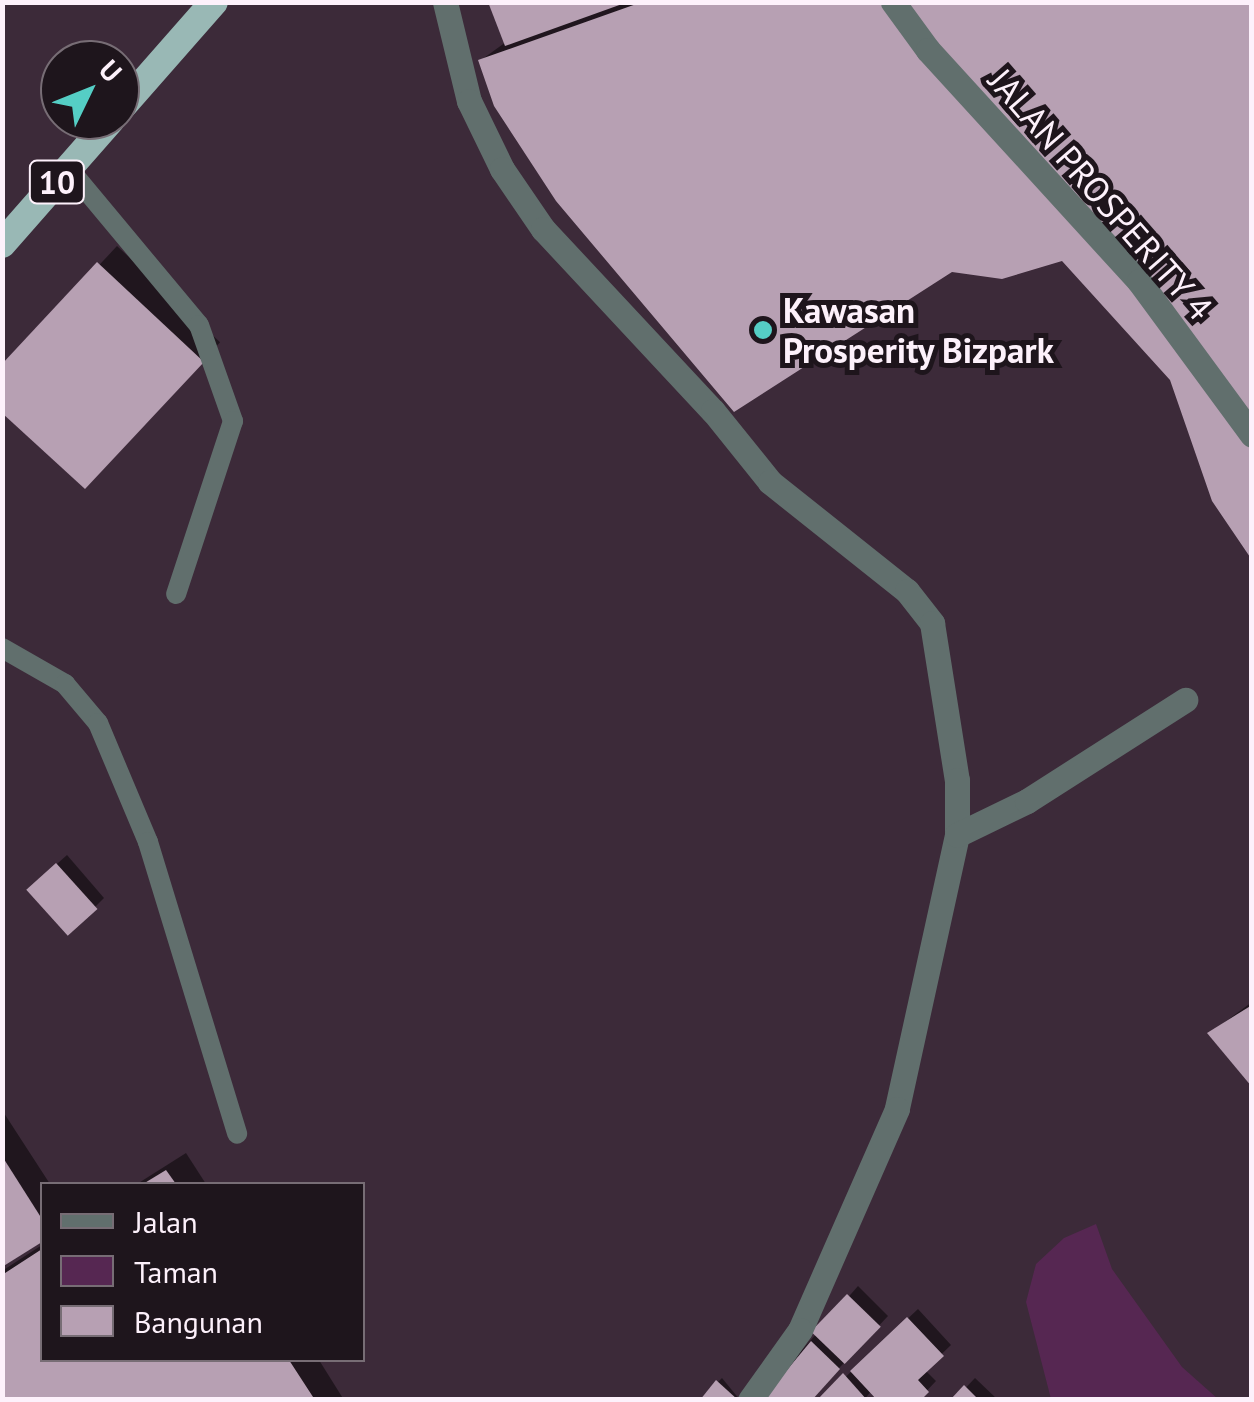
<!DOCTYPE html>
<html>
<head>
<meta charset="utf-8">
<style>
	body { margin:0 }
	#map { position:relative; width:1254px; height:1402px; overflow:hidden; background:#3c2a39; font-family:"PT Sans",sans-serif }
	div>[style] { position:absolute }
	.green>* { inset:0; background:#562752 }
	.shadow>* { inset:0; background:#0007; transform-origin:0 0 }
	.building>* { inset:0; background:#b7a0b3; transform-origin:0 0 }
	.service>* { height:20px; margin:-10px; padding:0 10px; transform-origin:10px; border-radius:10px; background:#616f6d }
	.minor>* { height:25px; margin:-12.5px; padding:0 12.5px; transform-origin:12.5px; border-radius:12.5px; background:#616f6d }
	.trunk>* { height:28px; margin:-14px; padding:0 14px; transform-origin:14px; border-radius:14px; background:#99b8b5 }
	.dots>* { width:28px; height:28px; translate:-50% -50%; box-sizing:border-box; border:5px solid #1e151c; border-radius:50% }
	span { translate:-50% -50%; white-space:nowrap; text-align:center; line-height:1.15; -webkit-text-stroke:10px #1e151c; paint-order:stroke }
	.shield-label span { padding:2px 8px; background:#1e151c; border:2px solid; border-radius:8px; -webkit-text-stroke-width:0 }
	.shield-label { font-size:32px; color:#fdf1fb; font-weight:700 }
	.street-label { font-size:35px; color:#fdf1fb }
	.poi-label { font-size:35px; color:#fdf1fb; font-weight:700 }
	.left { translate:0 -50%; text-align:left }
	.frame { position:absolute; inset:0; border:5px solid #fdf1fb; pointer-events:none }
	.legend { position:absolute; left:40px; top:1182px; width:325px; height:180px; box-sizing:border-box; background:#1e151c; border:2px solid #776d75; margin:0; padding:12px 18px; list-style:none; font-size:30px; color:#fdf1fb }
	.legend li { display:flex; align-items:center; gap:20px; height:50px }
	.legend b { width:50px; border:2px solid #776d75 }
	.north { position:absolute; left:40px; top:40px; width:100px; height:100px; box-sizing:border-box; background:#1e151c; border:2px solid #776d75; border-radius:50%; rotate:47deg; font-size:28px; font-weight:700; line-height:40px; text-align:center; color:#fdf1fb }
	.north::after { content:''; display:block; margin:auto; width:35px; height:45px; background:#55cec5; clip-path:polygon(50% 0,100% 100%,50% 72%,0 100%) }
</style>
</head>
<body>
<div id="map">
	<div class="green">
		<i style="clip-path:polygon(1096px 1224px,1112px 1269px,1182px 1367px,1218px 1399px,1051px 1399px,1026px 1302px,1036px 1264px,1064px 1238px)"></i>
	</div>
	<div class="shadow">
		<i style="clip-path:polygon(491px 2px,1252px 2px,1063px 258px,481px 60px,506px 42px)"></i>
		<i style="left:117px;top:246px;width:141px;height:168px;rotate:43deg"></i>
		<i style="clip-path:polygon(67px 855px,104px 898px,95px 907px,39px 880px)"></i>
		<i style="clip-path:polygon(1252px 1002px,1252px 1083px,1210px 1033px)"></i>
		<i style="clip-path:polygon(2px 1110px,50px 1184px,42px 1184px,42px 1239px,2px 1264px)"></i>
		<i style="clip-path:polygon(186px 1153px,206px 1184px,137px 1184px)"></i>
		<i style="clip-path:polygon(42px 1245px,42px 1360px,319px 1360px,344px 1400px,2px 1400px,2px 1271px)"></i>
		<i style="clip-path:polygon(858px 1286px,888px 1316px,809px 1400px,762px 1396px)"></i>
		<i style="clip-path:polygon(918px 1309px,951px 1345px,925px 1370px,936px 1381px,918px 1400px,872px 1390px,864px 1400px,821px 1400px)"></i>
		<i style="clip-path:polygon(722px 1378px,740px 1400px,703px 1400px,718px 1382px)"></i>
		<i style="clip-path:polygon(975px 1378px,997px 1399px,996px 1400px,954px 1400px)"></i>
	</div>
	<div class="building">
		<i style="clip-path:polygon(488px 2px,625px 2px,625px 3px,505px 46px)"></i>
		<i style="clip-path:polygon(642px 2px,1252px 2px,1252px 560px,1212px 501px,1170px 380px,1062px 261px,1002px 279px,952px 272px,734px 412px,556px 201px,494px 106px,478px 60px)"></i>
		<i style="clip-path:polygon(97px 262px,204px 362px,85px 489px,2px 413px,2px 364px)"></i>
		<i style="left:56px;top:863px;width:62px;height:40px;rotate:48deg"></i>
		<i style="clip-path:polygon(1252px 1005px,1252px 1087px,1207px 1033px)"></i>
		<i style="clip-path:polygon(2px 1156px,42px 1219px,42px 1242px,2px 1267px)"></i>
		<i style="clip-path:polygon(166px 1170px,176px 1184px,143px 1184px)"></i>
		<i style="clip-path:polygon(42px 1249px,42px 1360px,289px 1360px,315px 1400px,2px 1400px,2px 1275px)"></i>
		<i style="left:847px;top:1294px;width:47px;height:52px;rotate:44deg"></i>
		<i style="clip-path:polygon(907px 1317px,944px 1356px,918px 1380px,929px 1392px,921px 1400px,877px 1400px,850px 1371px)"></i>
		<i style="clip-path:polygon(811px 1341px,840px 1369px,812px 1400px,762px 1400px)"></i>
		<i style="clip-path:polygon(843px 1373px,867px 1400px,817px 1400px)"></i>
		<i style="clip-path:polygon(716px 1380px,738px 1400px,700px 1400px)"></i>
		<i style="clip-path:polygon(964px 1385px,979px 1400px,950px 1400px)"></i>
	</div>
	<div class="service">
		<i style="left:68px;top:168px;width:204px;rotate:50.2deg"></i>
		<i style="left:199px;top:325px;width:102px;rotate:70.5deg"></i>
		<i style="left:233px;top:421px;width:182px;rotate:108.2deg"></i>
		<i style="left:2px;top:648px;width:73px;rotate:29.7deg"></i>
		<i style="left:65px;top:684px;width:51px;rotate:49.8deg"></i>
		<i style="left:98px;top:723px;width:129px;rotate:67.2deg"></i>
		<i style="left:148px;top:842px;width:305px;rotate:73deg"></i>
	</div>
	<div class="minor">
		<i style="left:445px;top:2px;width:102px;rotate:76.4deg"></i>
		<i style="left:469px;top:101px;width:76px;rotate:64.1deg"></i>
		<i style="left:502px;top:169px;width:73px;rotate:55.7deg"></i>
		<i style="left:543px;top:229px;width:249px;rotate:47deg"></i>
		<i style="left:713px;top:411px;width:91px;rotate:51.2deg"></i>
		<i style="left:770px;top:482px;width:175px;rotate:38.5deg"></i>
		<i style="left:907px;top:591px;width:41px;rotate:52deg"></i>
		<i style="left:932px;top:623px;width:159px;rotate:81deg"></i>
		<i style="left:957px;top:780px;width:55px;rotate:90deg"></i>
		<i style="left:957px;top:835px;width:280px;rotate:102.4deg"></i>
		<i style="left:897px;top:1109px;width:241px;rotate:113.7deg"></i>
		<i style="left:800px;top:1330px;width:86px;rotate:125.5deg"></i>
		<i style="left:893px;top:2px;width:59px;rotate:53.9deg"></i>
		<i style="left:928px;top:50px;width:313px;rotate:47.6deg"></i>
		<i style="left:1139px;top:281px;width:191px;rotate:53.7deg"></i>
		<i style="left:957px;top:835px;width:78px;rotate:-25.9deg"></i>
		<i style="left:1027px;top:801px;width:188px;rotate:-32.6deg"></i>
	</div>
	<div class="trunk">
		<i style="left:120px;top:109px;width:142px;rotate:-48.7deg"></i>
		<i style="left:2px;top:244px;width:165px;rotate:-48.7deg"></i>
	</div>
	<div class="dots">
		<i style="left:763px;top:330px;background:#55cec5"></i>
	</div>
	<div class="shield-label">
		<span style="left:57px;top:182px">10</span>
	</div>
	<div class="street-label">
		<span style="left:1101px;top:194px;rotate:49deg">JALAN PROSPERITY 4</span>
	</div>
	<div class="poi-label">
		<span class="left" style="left:783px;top:330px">Kawasan<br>Prosperity Bizpark</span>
	</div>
	<div class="frame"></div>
	<ul class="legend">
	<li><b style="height:12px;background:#616f6d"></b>Jalan</li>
	<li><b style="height:28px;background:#562752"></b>Taman</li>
	<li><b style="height:28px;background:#b7a0b3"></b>Bangunan</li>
	</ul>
	<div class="north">U</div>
</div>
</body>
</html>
